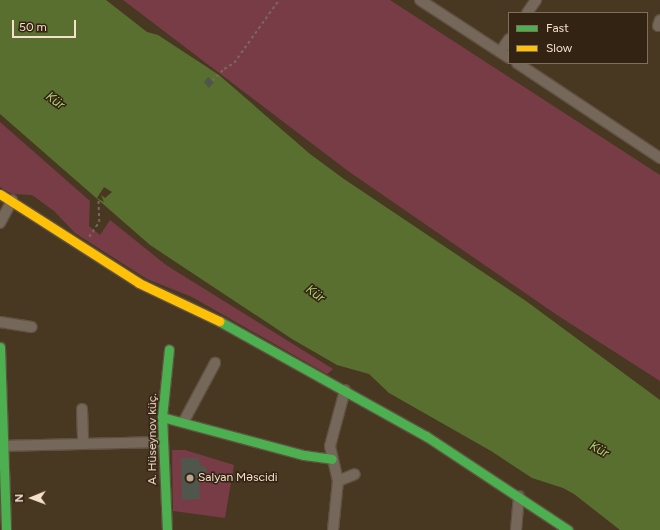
<!DOCTYPE html>
<html>
<head>
<meta charset="utf-8">
<style>
	body { margin:0 }
	#map { position:relative; width:660px; height:530px; overflow:hidden; background:#483721; font-family:Figtree,sans-serif }
	div>[style] { position:absolute }
	.green>* { inset:0; background:#783c47 }
	.water>* { inset:0; background:#596f2f }
	.pier>* { inset:0; background:#483721 }
	.building>* { inset:0; background:#50564b }
	.path>* { height:1.5px; margin-top:-0.75px; transform-origin:0; background:repeating-linear-gradient(90deg,#76695c 0 3px,transparent 0 6px) }
	.roads { filter:drop-shadow(1px 0 #605241) drop-shadow(-1px 0 #605241) drop-shadow(0 1px #605241) drop-shadow(0 -1px #605241) }
	.street>* { height:10px; margin:-5px; padding:0 5px; transform-origin:5px; border-radius:5px; background:#756759 }
	.fast>* { height:9px; margin:-4.5px; padding:0 4.5px; transform-origin:4.5px; border-radius:4.5px; background:#4caf50 }
	.slow>* { height:9px; margin:-4.5px; padding:0 4.5px; transform-origin:4.5px; border-radius:4.5px; background:#ffc107 }
	.dots>* { width:11px; height:11px; translate:-50% -50%; box-sizing:border-box; border:2px solid #332313; border-radius:50% }
	span { translate:-50% -50%; white-space:nowrap; text-align:center; line-height:1.15; -webkit-text-stroke:3px #332313; paint-order:stroke }
	.street-label { font-size:12px; color:#f6e0cc }
	.poi-label { font-size:12px; color:#f6e0cc }
	.left { translate:0 -50%; text-align:left }
	.water-label { font-size:13px; color:#add172; font-style:italic }
	.legend { position:absolute; left:508px; top:12px; width:140px; height:52px; box-sizing:border-box; background:#332313; border:1px solid #816f5d; margin:0; padding:5px 7px; list-style:none; font-size:12px; color:#f6e0cc }
	.legend li { display:flex; align-items:center; gap:8px; height:20px }
	.legend b { width:20px; border:1px solid #816f5d }
	.north { position:absolute; left:12px; top:478px; width:40px; height:40px; -webkit-text-stroke:3px #332313; paint-order:stroke; rotate:269deg; font-size:11px; font-weight:700; line-height:16px; text-align:center; color:#f6e0cc }
	.north::after { content:''; display:block; margin:auto; width:14px; height:18px; background:#f6e0cc; clip-path:polygon(50% 0,100% 100%,50% 72%,0 100%) }
	.scale { position:absolute; left:12px; top:20px; width:64px; height:18px; box-sizing:border-box; border:2px solid #f6e0cc; border-top:0; padding-left:5px; font-size:12px; line-height:14px; white-space:nowrap; color:#f6e0cc; -webkit-text-stroke:3px #332313; paint-order:stroke }
</style>
</head>
<body>
<div id="map">
	<div class="green">
		<i style="clip-path:polygon(123px 0,390px 0,660px 175px,660px 381px,557px 315px,348px 171px)"></i>
		<i style="clip-path:polygon(0 122px,90px 201px,89px 226px,100px 235px,110px 220px,166px 265px,333px 369px,327px 374px,192px 297px,147px 279px,75px 233px,54px 211px,32px 195px,12px 194px,0 187px)"></i>
		<i style="clip-path:polygon(172px 450px,185px 450px,234px 465px,225px 518px,173px 511px)"></i>
	</div>
	<div class="water">
		<i style="clip-path:polygon(0 0,106px 0,147px 32px,158px 35px,219px 75px,310px 154px,344px 179px,526px 301px,660px 400px,660px 530px,620px 530px,574px 494px,563px 488px,532px 478px,491px 451px,389px 393px,369px 374px,337px 365px,292px 339px,150px 245px,0 114px)"></i>
	</div>
	<div class="pier">
		<i style="clip-path:polygon(104px 187px,112px 192px,105px 198px,101px 195px,104px 202px,97px 198px)"></i>
	</div>
	<div class="building">
		<i style="clip-path:polygon(208px 77px,214px 82px,209px 88px,204px 82px)"></i>
		<i style="clip-path:polygon(181px 458px,199px 458px,200px 466px,206px 466px,206px 473px,199px 473px,200px 499px,182px 500px)"></i>
	</div>
	<div class="path">
		<i style="left:212px;top:81px;width:17px;rotate:-45deg"></i>
		<i style="left:224px;top:69px;width:12px;rotate:-31deg"></i>
		<i style="left:234px;top:63px;width:77px;rotate:-54.5deg"></i>
		<i style="left:89px;top:237px;width:18px;rotate:-56deg"></i>
		<i style="left:99px;top:222px;width:23px;rotate:-92deg"></i>
	</div>
	<div class="roads">
		<div class="street">
			<i style="left:420px;top:0;width:106px;rotate:33.1deg"></i>
			<i style="left:527px;top:13px;width:16px;rotate:-55deg"></i>
			<i style="left:658px;top:26px;width:6px;rotate:-72deg"></i>
			<i style="left:500px;top:52px;width:16px;rotate:-55deg"></i>
			<i style="left:517px;top:63px;width:172px;rotate:33.6deg"></i>
			<i style="left:0;top:223px;width:26px;rotate:-62deg"></i>
			<i style="left:0;top:322px;width:32px;rotate:9deg"></i>
			<i style="left:82px;top:409px;width:35px;rotate:88deg"></i>
			<i style="left:184px;top:421px;width:66px;rotate:-61.9deg"></i>
			<i style="left:0;top:446px;width:163px;rotate:-1.4deg"></i>
			<i style="left:338px;top:481px;width:18px;rotate:-22deg"></i>
			<i style="left:333px;top:530px;width:49px;rotate:-84.2deg"></i>
			<i style="left:338px;top:481px;width:36px;rotate:-103deg"></i>
			<i style="left:330px;top:446px;width:58px;rotate:-75deg"></i>
			<i style="left:516px;top:530px;width:34px;rotate:-85deg"></i>
		</div>
		<div class="fast">
			<i style="left:219px;top:321px;width:237px;rotate:29.1deg"></i>
			<i style="left:426px;top:436px;width:170px;rotate:33.5deg"></i>
			<i style="left:0;top:347px;width:183px;rotate:88.1deg"></i>
			<i style="left:162px;top:417px;width:147px;rotate:15deg"></i>
			<i style="left:304px;top:455px;width:28px;rotate:8deg"></i>
			<i style="left:167px;top:530px;width:113px;rotate:-92.5deg"></i>
			<i style="left:162px;top:417px;width:68px;rotate:-84.1deg"></i>
		</div>
		<div class="slow">
			<i style="left:0;top:194px;width:165px;rotate:32.6deg"></i>
			<i style="left:139px;top:283px;width:89px;rotate:25.4deg"></i>
		</div>
	</div>
	<div class="dots">
		<i style="left:190px;top:478px;background:#b9a590"></i>
	</div>
	<div class="street-label">
		<span style="left:153px;top:439px;rotate:-90deg">A. Hüseynov küç.</span>
	</div>
	<div class="poi-label">
		<span class="left" style="left:198px;top:478px">Salyan Məscidi</span>
	</div>
	<div class="water-label">
		<span style="left:55px;top:101px;rotate:37deg">Kür</span>
		<span style="left:315px;top:294px;rotate:36deg">Kür</span>
		<span style="left:599px;top:450px;rotate:28deg">Kür</span>
	</div>
	<ul class="legend">
	<li><b style="height:5px;background:#4caf50"></b>Fast</li>
	<li><b style="height:5px;background:#ffc107"></b>Slow</li>
	</ul>
	<div class="north">N</div>
	<div class="scale">50 m</div>
</div>
</body>
</html>
